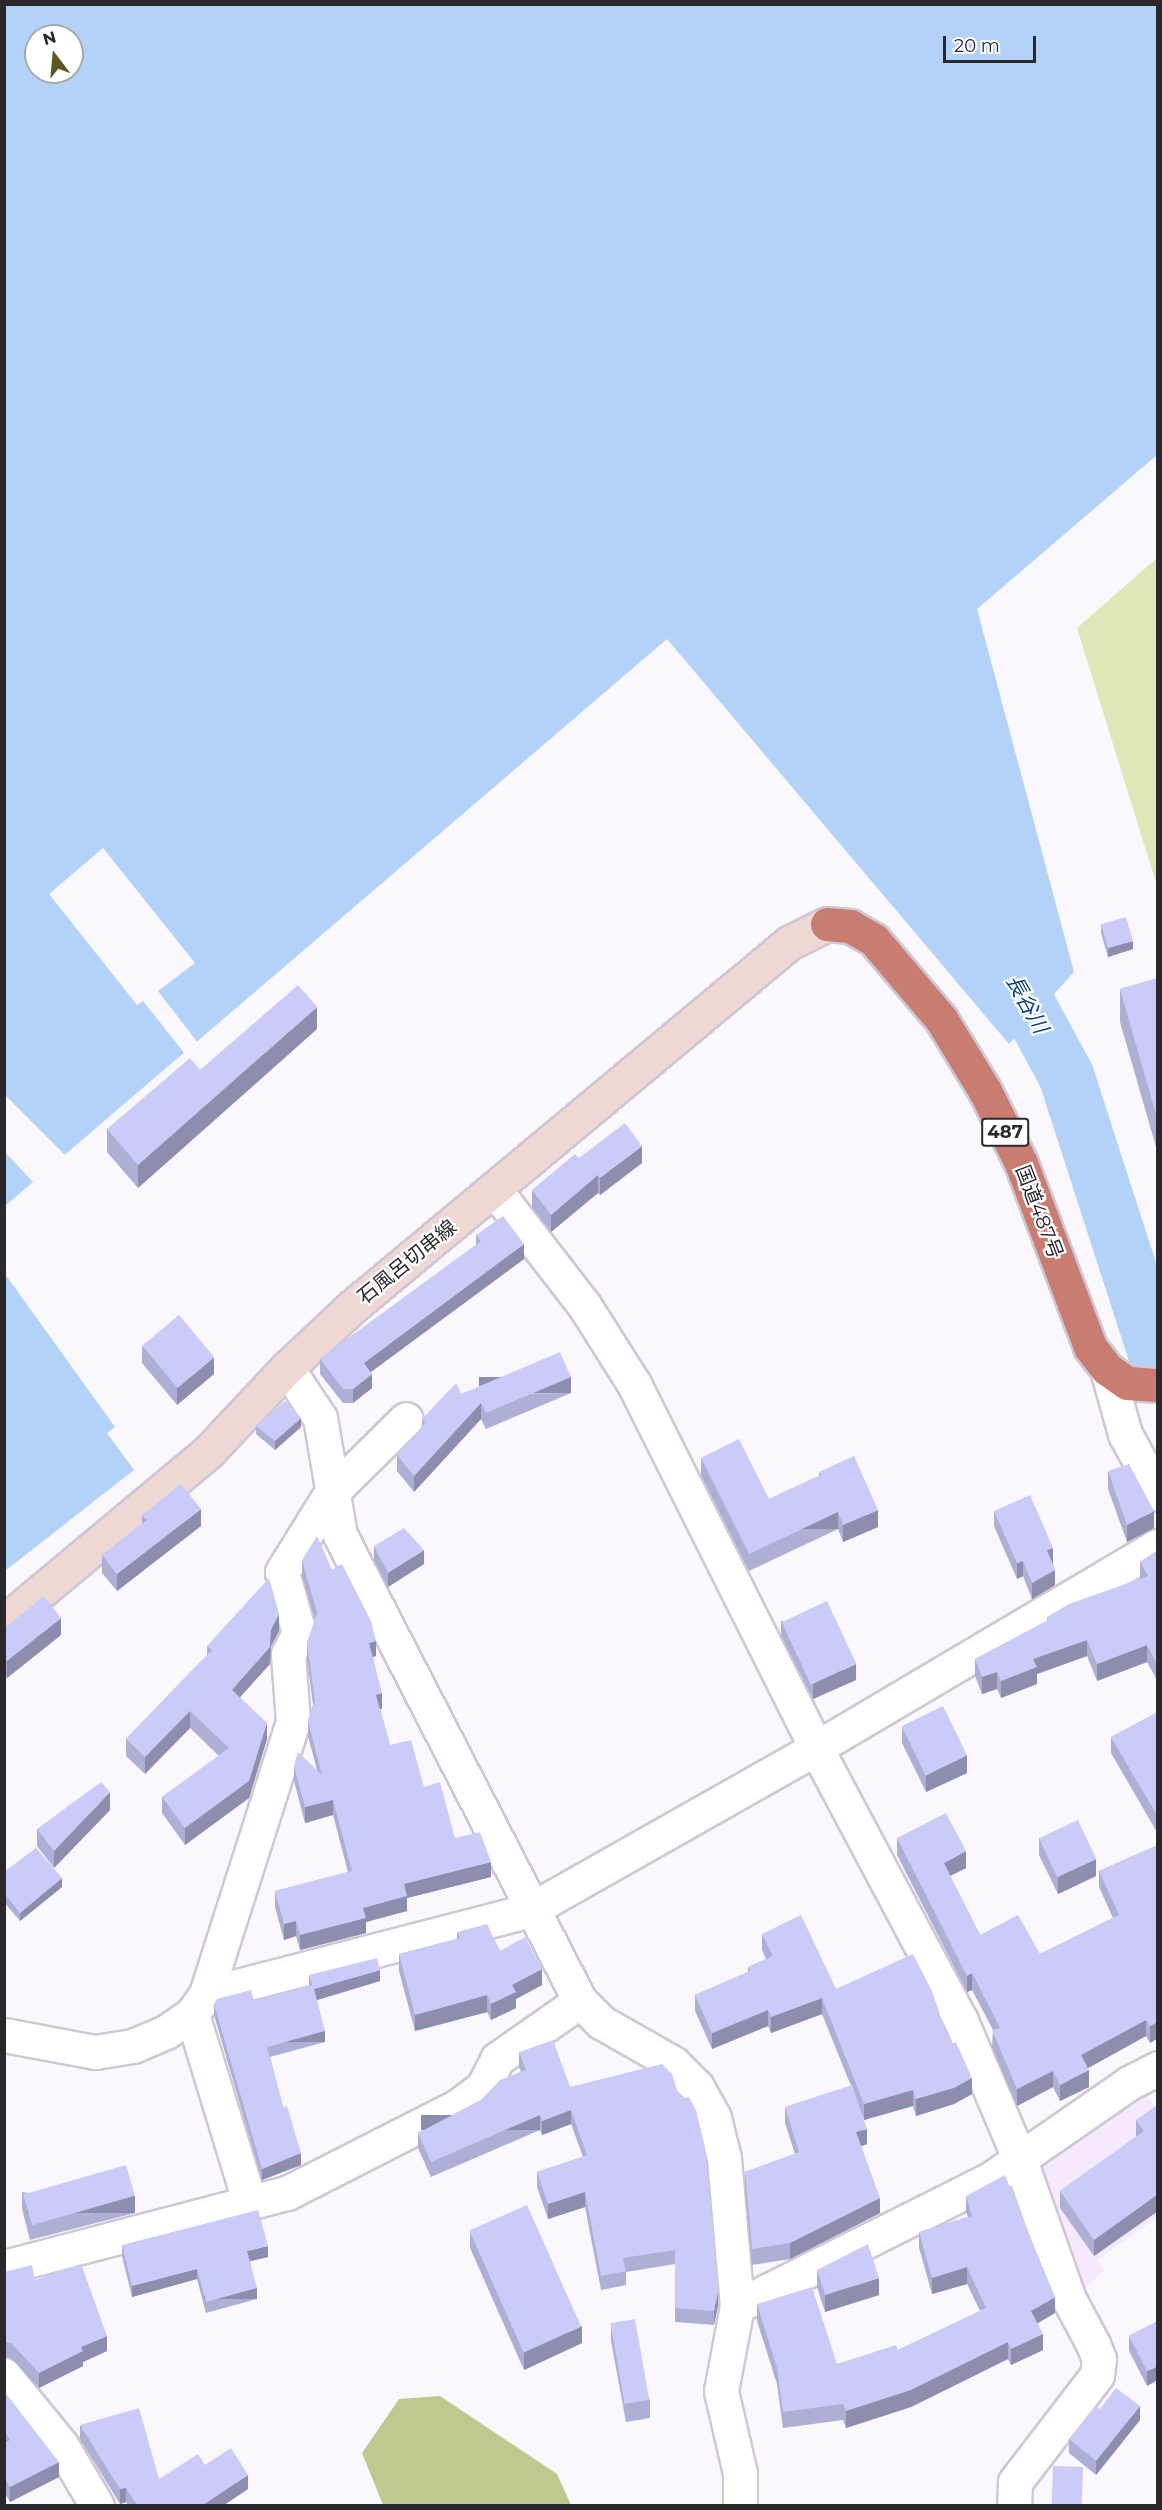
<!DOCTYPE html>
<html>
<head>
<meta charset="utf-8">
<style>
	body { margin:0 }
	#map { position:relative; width:1162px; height:2510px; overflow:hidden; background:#faf7fd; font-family:Montserrat,"Noto Sans JP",sans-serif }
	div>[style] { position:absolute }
	.commercial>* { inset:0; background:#f5e9fd }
	.green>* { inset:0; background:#dfe7b9 }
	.forest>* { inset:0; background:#bfc88f }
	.water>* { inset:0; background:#b2d2f7 }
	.pier>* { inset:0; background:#faf7fd }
	.river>* { height:56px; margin:-28px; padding:0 28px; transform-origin:28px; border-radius:28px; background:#b2d2f7 }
	.roads { filter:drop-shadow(2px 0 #cfc7d6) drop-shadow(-2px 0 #cfc7d6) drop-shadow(0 2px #cfc7d6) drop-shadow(0 -2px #cfc7d6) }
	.street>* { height:33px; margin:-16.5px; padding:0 16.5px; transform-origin:16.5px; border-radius:16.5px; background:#fff }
	.secondary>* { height:33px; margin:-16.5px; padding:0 16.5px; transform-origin:16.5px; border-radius:16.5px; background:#efd8d4 }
	.highway>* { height:33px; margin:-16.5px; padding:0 16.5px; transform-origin:16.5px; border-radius:16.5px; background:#c97c70 }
	.wall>* { inset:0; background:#aeafd5 }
	.shaded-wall>* { inset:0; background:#8d8eae; transform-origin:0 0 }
	.building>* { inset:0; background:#cacbf8; transform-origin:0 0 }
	span { translate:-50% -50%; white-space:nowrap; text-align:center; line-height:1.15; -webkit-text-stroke:4.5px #fff; paint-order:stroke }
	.shield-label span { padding:2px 4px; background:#fff; border:2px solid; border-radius:4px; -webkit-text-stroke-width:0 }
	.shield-label { font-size:18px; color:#2a272d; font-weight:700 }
	.street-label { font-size:20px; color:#2a272d }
	.water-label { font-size:21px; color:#0a4379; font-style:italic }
	.frame { position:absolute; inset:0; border:6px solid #2a272d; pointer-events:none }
	.north { position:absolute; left:24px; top:24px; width:60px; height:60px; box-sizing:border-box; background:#fff; border:2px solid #aaa9ab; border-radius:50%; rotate:344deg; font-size:16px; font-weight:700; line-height:24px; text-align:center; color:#2a272d }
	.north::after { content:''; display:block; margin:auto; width:21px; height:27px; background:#5e5623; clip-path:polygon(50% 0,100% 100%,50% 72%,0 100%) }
	.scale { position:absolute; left:943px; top:36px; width:93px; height:27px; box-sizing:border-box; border:3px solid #2a272d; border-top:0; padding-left:8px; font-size:18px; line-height:21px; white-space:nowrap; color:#2a272d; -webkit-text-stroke:4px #fff; paint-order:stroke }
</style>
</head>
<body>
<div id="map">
	<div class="commercial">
		<i style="clip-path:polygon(1143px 2087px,1157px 2111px,1157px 2217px,1097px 2260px,1105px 2270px,1085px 2287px,1071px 2289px,1031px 2165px)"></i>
	</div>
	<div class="green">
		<i style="clip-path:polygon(1157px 558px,1157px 886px,1077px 628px)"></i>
	</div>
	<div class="forest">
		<i style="clip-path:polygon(440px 2396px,557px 2474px,571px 2505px,383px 2505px,362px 2453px,399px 2399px)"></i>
	</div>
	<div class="water">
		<i style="clip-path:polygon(evenodd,5px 5px,1157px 5px,1157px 455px,977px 609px,1074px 972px,1009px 1044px,667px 639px,5px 1206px,5px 5px,36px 36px,72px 36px,72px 72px,36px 72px,36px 36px)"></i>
		<i style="clip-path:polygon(5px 1274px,115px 1427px,107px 1433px,134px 1470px,5px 1571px)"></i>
	</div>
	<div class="pier">
		<i style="clip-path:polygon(103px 848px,195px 963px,158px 991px,198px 1043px,185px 1054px,143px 1001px,137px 1005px,49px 894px)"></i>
		<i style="clip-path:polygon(5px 1095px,66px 1156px,33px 1182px,5px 1152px)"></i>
	</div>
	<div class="river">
		<i style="left:998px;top:950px;width:142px;rotate:61.5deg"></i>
		<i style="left:1066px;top:1075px;width:299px;rotate:72.1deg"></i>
	</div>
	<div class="roads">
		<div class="street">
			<i style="left:495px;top:1190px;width:145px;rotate:52.3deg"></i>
			<i style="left:584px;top:1305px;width:93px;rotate:57.7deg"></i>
			<i style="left:634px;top:1384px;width:407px;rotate:63.4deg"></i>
			<i style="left:816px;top:1748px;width:309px;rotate:62deg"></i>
			<i style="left:961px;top:2021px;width:151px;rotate:67deg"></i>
			<i style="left:1020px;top:2160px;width:147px;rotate:70.6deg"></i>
			<i style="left:1069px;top:2299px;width:51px;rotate:61.9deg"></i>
			<i style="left:1093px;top:2344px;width:16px;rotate:68deg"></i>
			<i style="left:1099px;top:2359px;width:16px;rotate:97deg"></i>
			<i style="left:1097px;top:2375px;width:135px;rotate:127.5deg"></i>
			<i style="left:1015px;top:2482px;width:24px;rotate:92deg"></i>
			<i style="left:287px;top:1368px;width:60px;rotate:56.6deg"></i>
			<i style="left:320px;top:1418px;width:119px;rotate:80.3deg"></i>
			<i style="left:340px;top:1535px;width:524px;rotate:62.75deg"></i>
			<i style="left:580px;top:2001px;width:30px;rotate:45deg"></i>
			<i style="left:601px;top:2022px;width:83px;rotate:29.7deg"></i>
			<i style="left:673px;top:2063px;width:34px;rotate:45deg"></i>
			<i style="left:697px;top:2087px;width:35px;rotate:61deg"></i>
			<i style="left:714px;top:2118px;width:41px;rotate:76deg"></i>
			<i style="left:724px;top:2158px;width:149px;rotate:85deg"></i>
			<i style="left:737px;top:2306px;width:86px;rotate:100.7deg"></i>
			<i style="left:721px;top:2391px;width:84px;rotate:77deg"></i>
			<i style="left:740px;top:2473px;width:33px;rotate:90deg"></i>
			<i style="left:1107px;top:1369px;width:67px;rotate:74.5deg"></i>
			<i style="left:1125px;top:1434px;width:68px;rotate:61.2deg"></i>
			<i style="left:206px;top:1994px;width:335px;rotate:-14.5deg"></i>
			<i style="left:530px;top:1910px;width:329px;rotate:-29.5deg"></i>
			<i style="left:816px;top:1748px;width:397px;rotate:-30.6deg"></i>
			<i style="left:192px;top:2014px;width:195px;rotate:73deg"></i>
			<i style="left:4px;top:2035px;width:93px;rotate:10.6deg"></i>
			<i style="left:95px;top:2052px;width:38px;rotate:-9deg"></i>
			<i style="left:133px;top:2046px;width:36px;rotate:-23deg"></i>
			<i style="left:166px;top:2032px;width:32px;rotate:-35deg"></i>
			<i style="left:192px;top:2014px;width:24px;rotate:-55deg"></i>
			<i style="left:206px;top:1994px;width:287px;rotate:-72.3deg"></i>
			<i style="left:293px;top:1721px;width:67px;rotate:-94.3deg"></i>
			<i style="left:288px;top:1654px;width:24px;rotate:-62deg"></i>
			<i style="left:299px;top:1633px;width:63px;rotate:-105.6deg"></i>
			<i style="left:282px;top:1572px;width:93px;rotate:-58.2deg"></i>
			<i style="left:331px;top:1493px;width:105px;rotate:-44.6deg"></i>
			<i style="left:4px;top:2267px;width:293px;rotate:-14.7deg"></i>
			<i style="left:287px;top:2193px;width:192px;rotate:-27deg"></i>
			<i style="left:458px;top:2106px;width:31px;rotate:-37deg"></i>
			<i style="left:483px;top:2087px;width:31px;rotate:-63deg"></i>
			<i style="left:497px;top:2059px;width:101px;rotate:-34.9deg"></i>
			<i style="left:737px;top:2306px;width:282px;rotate:-26.6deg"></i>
			<i style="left:989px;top:2180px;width:170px;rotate:-34.7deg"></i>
			<i style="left:1129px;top:2083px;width:33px;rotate:-27deg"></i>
			<i style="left:4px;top:2375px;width:92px;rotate:50.8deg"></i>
			<i style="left:62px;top:2446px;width:69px;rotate:59.7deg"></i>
		</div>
		<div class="secondary">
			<i style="left:4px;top:1622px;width:267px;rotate:-39.8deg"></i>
			<i style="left:209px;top:1451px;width:114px;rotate:-46.8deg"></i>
			<i style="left:287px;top:1368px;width:89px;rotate:-43.2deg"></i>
			<i style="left:352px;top:1307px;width:569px;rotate:-39.79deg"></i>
			<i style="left:789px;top:943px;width:42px;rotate:-26.6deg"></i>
		</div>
		<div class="highway">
			<i style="left:827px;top:924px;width:23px;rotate:5deg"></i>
			<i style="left:850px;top:926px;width:28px;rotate:30deg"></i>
			<i style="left:874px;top:940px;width:104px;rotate:49.7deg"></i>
			<i style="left:941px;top:1019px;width:84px;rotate:58.6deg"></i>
			<i style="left:985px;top:1091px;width:80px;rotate:63.4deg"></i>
			<i style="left:1021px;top:1163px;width:197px;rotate:69.4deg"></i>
			<i style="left:1090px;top:1347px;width:28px;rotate:52deg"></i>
			<i style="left:1107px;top:1369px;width:24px;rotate:35deg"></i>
			<i style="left:1127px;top:1383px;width:31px;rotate:4deg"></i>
		</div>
	</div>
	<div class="wall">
		<i style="clip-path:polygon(1101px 924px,1133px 949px,1108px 957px,1101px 933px)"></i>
		<i style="clip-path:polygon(1158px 978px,1158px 1154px,1120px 1022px,1120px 989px)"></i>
		<i style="clip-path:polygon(317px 1029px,138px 1188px,107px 1152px,107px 1129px)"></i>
		<i style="clip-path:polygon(579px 1158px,642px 1163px,600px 1195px,598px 1193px,551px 1232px,532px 1207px,532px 1190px)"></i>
		<i style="clip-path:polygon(476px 1235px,524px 1259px,371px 1372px,372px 1388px,353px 1403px,343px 1403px,320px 1374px,320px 1359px,476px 1245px)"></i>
		<i style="clip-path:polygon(142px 1346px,214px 1374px,177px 1405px,142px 1363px)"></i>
		<i style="clip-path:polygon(571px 1393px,486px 1429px,481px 1419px,414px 1492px,397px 1471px,397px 1455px,422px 1428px,422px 1419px,461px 1394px)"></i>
		<i style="clip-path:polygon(256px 1426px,301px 1427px,275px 1450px,256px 1434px)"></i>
		<i style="clip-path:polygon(701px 1458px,769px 1499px,819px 1476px,819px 1472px,878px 1527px,843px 1542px,838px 1529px,749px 1571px,701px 1475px)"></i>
		<i style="clip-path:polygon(1108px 1471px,1154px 1528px,1127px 1542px,1108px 1489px)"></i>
		<i style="clip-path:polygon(994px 1511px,1053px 1563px,1055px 1585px,1032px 1599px,1023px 1576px,1017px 1579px,994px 1526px)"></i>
		<i style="clip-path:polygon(142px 1515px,201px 1526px,117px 1591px,102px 1573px,102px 1555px,142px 1524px)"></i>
		<i style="clip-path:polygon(374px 1546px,424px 1564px,388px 1587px,374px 1560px)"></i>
		<i style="clip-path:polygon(1158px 1550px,1158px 1682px,1147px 1662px,1097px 1681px,1087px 1656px,1037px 1674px,1037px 1684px,1001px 1698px,997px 1689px,982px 1694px,975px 1676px,975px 1659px,1047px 1621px,1047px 1617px,1140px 1579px,1140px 1562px)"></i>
		<i style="clip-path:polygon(302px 1560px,332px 1570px,376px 1656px,373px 1657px,382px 1709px,380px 1709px,390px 1745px,424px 1787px,455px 1838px,491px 1877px,407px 1898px,407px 1911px,366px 1922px,366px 1933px,300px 1950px,296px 1936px,284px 1940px,275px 1907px,275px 1891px,348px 1872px,333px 1815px,305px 1823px,294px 1781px,294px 1766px,317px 1770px,308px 1736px,308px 1721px,313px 1705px,307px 1658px,307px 1643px,315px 1620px,302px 1575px)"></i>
		<i style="clip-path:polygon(781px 1620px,856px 1680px,813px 1699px,781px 1635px)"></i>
		<i style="clip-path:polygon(4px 1628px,61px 1635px,7px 1678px,4px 1676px)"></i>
		<i style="clip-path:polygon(279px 1631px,271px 1646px,270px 1664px,240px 1697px,267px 1739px,249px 1798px,185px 1845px,162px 1813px,162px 1797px,219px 1756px,190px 1728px,145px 1774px,126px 1756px,126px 1739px,207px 1655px,207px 1646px)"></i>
		<i style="clip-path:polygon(1158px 1712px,1158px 1834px,1111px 1753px,1111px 1737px)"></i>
		<i style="clip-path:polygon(902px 1726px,967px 1773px,926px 1792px,902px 1743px)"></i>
		<i style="clip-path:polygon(110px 1810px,54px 1868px,37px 1846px,37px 1829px)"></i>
		<i style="clip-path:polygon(897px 1838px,966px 1868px,950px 1876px,980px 1935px,1040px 1954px,1113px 1918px,1099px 1887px,1099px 1871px,1158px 1845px,1158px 2038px,1150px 2043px,1146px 2036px,1088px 2068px,1089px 2087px,1060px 2101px,1053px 2087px,1017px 2106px,992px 2047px,993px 2030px,972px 1990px,967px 1992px,897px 1855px)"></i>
		<i style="clip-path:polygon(1039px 1838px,1096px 1876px,1058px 1894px,1039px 1855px)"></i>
		<i style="clip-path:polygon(4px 1872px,62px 1887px,20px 1921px,4px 1902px)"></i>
		<i style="clip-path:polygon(457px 1932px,500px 1951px,542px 1985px,516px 1999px,516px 2008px,491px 2020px,487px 2012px,415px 2031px,399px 1971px,399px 1954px,457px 1939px)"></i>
		<i style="clip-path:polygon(762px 1934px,836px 1989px,950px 2044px,972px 2094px,954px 2104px,916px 2116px,913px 2106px,864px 2120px,862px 2113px,867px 2144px,861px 2146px,880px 2213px,790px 2259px,752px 2265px,745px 2188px,745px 2172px,795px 2154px,785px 2123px,785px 2107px,851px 2086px,822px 2014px,771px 2033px,768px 2026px,712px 2049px,695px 2011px,695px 1995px,748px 1972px,748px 1967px,766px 1959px,762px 1950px)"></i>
		<i style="clip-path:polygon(309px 1975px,380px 1981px,317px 2000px,325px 2042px,270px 2057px,283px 2107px,301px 2165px,262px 2180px,214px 2015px,214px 2004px,254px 2001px,309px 1986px)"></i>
		<i style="clip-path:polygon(519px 2052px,570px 2087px,718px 2305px,714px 2325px,675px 2322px,675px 2264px,626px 2272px,626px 2285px,601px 2290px,585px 2207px,548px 2219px,537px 2187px,537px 2172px,583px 2157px,571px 2124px,542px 2135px,540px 2130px,431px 2177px,418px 2148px,418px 2133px,481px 2100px,521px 2071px,519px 2067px)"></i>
		<i style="clip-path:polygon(1158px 2105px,1158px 2211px,1094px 2256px,1060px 2208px,1060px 2191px,1136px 2137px,1136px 2120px)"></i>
		<i style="clip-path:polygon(22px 2192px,135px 2213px,30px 2240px,22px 2209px)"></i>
		<i style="clip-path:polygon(966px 2196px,1055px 2313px,1038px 2323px,1043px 2350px,1011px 2365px,1008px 2359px,911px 2407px,846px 2428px,843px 2420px,783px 2428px,777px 2384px,757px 2321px,757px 2304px,837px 2364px,898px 2350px,980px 2311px,967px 2284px,932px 2294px,919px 2248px,919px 2232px,968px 2217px,966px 2212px)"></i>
		<i style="clip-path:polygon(470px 2231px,582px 2343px,524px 2370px,470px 2248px)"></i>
		<i style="clip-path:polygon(122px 2245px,268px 2257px,250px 2261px,257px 2299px,206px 2313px,197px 2279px,132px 2297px,122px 2256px)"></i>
		<i style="clip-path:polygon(817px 2270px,879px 2295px,825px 2312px,817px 2287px)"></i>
		<i style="clip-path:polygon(4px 2272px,35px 2280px,107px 2351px,83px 2362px,83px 2366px,39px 2388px,11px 2358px,4px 2357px)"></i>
		<i style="clip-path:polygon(1158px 2321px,1147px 2386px,1129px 2351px,1129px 2336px)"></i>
		<i style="clip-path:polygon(611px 2324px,650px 2400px,650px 2418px,626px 2422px,611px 2341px)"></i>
		<i style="clip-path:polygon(4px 2391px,59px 2477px,10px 2502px,4px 2492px)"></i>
		<i style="clip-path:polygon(1100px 2409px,1140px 2420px,1096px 2475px,1069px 2453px,1069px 2439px)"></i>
		<i style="clip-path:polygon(80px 2425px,159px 2479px,205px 2465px,248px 2489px,224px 2505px,128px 2505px,126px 2502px,120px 2504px,80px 2439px)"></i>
	</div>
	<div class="shaded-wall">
		<i style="clip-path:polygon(1133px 941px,1133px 949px,1108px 957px,1108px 948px)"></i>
		<i style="clip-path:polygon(317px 1007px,317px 1029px,138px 1188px,138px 1165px)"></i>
		<i style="clip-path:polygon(642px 1146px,642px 1163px,600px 1195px,600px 1178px)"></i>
		<i style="clip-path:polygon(598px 1175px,598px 1193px,551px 1232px,551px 1215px)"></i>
		<i style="clip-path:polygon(524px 1244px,524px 1259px,364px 1377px,364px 1363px)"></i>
		<i style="clip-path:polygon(214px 1357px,214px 1374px,177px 1405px,177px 1388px)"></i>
		<i style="clip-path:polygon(372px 1374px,372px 1388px,353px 1403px,353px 1389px)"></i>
		<i style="left:571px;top:1377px;width:16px;height:92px;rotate:90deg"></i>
		<i style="clip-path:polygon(481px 1403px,481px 1419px,414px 1492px,414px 1476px)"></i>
		<i style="clip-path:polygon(301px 1418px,301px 1427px,275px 1450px,275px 1441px)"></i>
		<i style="clip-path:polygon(201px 1509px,201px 1526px,117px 1591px,117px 1574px)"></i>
		<i style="clip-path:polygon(878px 1510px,878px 1527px,843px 1542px,843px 1525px)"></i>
		<i style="clip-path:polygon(1154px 1511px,1154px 1528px,1127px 1542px,1127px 1525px)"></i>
		<i style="left:838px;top:1512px;width:17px;height:98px;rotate:90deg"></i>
		<i style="clip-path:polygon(1053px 1548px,1053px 1563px,1047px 1566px,1047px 1550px)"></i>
		<i style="clip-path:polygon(424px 1550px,424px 1564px,388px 1587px,388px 1573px)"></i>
		<i style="clip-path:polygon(1023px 1561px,1023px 1576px,1017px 1579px,1017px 1563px)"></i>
		<i style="clip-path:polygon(1055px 1570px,1055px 1585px,1032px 1599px,1032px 1583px)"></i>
		<i style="clip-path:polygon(279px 1614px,279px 1631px,271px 1646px,270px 1664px,232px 1706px,232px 1690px,271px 1629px)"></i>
		<i style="clip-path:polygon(61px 1618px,61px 1635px,7px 1678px,7px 1661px)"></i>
		<i style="clip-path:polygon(1087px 1640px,1087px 1656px,1037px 1674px,1037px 1684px,1001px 1698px,1001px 1681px,1033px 1659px)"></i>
		<i style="clip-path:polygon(376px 1641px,376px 1656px,369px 1658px,369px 1643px)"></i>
		<i style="clip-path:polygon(1147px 1645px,1147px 1662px,1097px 1681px,1097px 1664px)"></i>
		<i style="clip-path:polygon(856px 1664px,856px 1680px,813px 1699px,813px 1684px)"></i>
		<i style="clip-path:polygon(997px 1672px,997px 1689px,982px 1694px,982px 1677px)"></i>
		<i style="clip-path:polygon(382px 1693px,382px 1709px,376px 1710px,376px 1695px)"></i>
		<i style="clip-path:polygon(190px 1711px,190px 1728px,145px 1774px,145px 1757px)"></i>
		<i style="clip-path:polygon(267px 1723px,267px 1739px,249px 1798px,185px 1845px,185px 1828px)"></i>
		<i style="clip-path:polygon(967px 1755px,967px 1773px,926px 1792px,926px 1775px)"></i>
		<i style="clip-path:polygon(110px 1792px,110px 1810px,54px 1868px,54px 1851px)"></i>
		<i style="clip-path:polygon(333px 1800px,333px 1815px,305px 1823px,305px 1807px)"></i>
		<i style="clip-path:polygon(966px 1851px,966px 1868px,944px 1879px,944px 1863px)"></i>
		<i style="clip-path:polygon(1096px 1859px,1096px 1876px,1058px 1894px,1058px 1877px)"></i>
		<i style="clip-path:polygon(491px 1862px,491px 1877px,407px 1898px,407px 1911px,366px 1922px,366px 1933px,300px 1950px,300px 1935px,363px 1908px,404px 1884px)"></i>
		<i style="clip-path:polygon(62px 1878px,62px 1887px,20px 1921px,20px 1913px)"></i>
		<i style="clip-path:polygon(296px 1921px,296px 1936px,284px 1940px,284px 1924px)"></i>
		<i style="clip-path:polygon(542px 1969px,542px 1985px,516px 1999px,516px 2008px,491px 2020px,491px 2004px,512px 1985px)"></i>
		<i style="clip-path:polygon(380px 1970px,380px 1981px,314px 2001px,314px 1989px)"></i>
		<i style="clip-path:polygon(972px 1973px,972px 1990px,967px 1992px,967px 1976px)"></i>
		<i style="clip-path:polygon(487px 1995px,487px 2012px,415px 2031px,415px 2015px)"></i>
		<i style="clip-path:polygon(822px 1998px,822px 2014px,771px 2033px,771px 2017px)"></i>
		<i style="clip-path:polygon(768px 2010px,768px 2026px,712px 2049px,712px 2033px)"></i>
		<i style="clip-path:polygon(1146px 2020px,1146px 2036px,1081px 2072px,1081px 2055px)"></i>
		<i style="clip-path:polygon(1158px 2022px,1158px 2038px,1150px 2043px,1150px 2026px)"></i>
		<i style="left:325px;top:2031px;width:11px;height:60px;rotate:90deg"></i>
		<i style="clip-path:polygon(1089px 2070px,1089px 2087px,1060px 2101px,1060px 2085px)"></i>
		<i style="clip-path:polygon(1053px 2071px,1053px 2087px,1017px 2106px,1017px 2089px)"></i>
		<i style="clip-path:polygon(972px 2078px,972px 2094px,954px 2104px,916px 2116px,916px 2099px)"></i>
		<i style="clip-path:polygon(913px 2090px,913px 2106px,864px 2120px,864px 2104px)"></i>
		<i style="clip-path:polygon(571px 2110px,571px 2124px,542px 2135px,542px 2121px)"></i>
		<i style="left:540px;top:2115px;width:15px;height:119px;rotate:90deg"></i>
		<i style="clip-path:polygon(867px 2129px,867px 2144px,856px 2148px,856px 2132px)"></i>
		<i style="clip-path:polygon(301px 2153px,301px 2165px,262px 2180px,262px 2169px)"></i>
		<i style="clip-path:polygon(585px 2192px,585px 2207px,548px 2219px,548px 2204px)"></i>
		<i style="clip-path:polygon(1158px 2194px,1158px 2211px,1094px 2256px,1094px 2240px)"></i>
		<i style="left:135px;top:2196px;width:17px;height:108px;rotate:90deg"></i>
		<i style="clip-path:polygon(880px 2198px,880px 2213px,790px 2259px,790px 2243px)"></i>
		<i style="clip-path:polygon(268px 2246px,268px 2257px,247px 2262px,247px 2251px)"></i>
		<i style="clip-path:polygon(967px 2267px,967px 2284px,932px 2294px,932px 2278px)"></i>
		<i style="clip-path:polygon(197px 2269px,197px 2279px,132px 2297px,132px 2286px)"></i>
		<i style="clip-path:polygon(879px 2278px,879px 2295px,825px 2312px,825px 2295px)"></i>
		<i style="left:257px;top:2288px;width:11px;height:53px;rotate:90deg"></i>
		<i style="clip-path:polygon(718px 2291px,718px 2305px,714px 2325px,714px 2311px)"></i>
		<i style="clip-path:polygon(1055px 2297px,1055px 2313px,1031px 2327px,1031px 2311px)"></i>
		<i style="clip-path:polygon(582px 2326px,582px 2343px,524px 2370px,524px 2353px)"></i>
		<i style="clip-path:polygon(1043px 2334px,1043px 2350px,1011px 2365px,1011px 2349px)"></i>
		<i style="clip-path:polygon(107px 2336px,107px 2351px,83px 2362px,83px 2366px,39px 2388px,39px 2373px,81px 2347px)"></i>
		<i style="clip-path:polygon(1008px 2342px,1008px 2359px,911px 2407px,846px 2428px,846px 2411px)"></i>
		<i style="clip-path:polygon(1158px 2366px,1158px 2380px,1147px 2386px,1147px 2371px)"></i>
		<i style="clip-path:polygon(1140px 2406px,1140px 2420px,1096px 2475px,1096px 2461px)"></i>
		<i style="clip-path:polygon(59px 2462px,59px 2477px,10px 2502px,10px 2487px)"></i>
		<i style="clip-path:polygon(248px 2475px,248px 2489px,224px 2505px,203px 2505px)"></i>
		<i style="clip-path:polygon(126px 2488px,126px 2502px,120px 2504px,120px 2489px)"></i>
	</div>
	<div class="building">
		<i style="left:1126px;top:917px;width:25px;height:26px;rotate:74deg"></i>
		<i style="clip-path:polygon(1158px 978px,1158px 1121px,1120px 989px)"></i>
		<i style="clip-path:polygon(298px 985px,317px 1007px,138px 1165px,107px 1129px,190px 1058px,200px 1070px)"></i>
		<i style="clip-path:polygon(625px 1123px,642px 1146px,600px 1178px,598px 1175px,551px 1215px,532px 1190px,575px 1154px,579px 1158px)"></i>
		<i style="clip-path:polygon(503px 1216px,524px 1244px,364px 1363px,372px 1374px,353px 1389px,343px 1389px,320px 1359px,481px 1241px,476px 1235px)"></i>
		<i style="left:179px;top:1315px;width:55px;height:48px;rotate:50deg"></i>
		<i style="clip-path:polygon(560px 1352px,571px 1377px,486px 1413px,481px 1403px,414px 1476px,397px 1455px,420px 1430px,425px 1422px,422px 1419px,456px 1383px,461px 1394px)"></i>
		<i style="clip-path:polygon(285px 1401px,301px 1418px,275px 1441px,256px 1426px)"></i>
		<i style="clip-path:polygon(739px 1439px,769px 1499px,821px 1475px,819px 1472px,854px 1456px,878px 1510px,843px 1525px,838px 1512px,749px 1554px,701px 1458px)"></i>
		<i style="clip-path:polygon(1129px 1464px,1154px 1511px,1127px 1525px,1108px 1471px)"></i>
		<i style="clip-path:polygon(181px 1484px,201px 1509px,117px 1574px,102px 1555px,147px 1520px,142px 1515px)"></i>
		<i style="clip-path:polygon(1030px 1495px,1053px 1548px,1047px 1550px,1055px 1570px,1032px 1583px,1023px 1561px,1017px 1563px,994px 1511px)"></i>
		<i style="clip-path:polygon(404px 1528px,424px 1550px,388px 1573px,374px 1546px)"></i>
		<i style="clip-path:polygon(317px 1536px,332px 1570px,342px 1564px,371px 1621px,376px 1641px,369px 1643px,382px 1693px,376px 1695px,390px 1745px,411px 1740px,424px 1787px,440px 1782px,455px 1838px,480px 1832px,491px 1862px,404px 1884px,407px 1896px,363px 1908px,366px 1918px,300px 1935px,296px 1921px,284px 1924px,275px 1891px,352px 1871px,333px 1800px,305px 1807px,294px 1766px,298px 1752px,322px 1775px,308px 1721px,315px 1701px,307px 1643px,317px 1613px,302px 1560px)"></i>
		<i style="clip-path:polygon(1158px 1550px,1158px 1666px,1147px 1645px,1097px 1664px,1087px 1640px,1033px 1659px,1037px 1667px,1001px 1681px,997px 1672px,982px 1677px,975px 1659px,1048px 1620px,1047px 1617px,1069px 1604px,1148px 1576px,1140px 1562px)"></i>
		<i style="clip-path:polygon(269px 1578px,279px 1614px,271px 1629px,270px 1647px,232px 1690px,267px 1723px,249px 1781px,185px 1828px,162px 1797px,229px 1748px,190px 1711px,145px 1757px,126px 1739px,212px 1650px,207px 1646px)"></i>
		<i style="clip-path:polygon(44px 1596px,61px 1618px,7px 1661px,4px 1659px,4px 1628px)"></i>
		<i style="left:827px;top:1601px;width:69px;height:50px;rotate:65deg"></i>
		<i style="left:943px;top:1706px;width:55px;height:46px;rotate:64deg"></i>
		<i style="clip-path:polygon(1158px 1712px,1158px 1817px,1111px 1737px)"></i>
		<i style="clip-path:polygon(101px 1782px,110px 1792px,54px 1851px,37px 1829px)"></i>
		<i style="clip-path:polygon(946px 1813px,966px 1851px,944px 1863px,980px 1935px,1018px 1915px,1040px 1954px,1119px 1915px,1099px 1871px,1158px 1845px,1158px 2022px,1150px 2026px,1146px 2020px,1081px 2055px,1089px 2070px,1060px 2085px,1053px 2071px,1017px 2089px,992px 2030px,1000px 2028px,972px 1973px,967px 1976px,897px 1838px)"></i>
		<i style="left:1078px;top:1820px;width:43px;height:43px;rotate:65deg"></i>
		<i style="clip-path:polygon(36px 1848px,62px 1878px,20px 1913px,4px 1893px,4px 1872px)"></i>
		<i style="clip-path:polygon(801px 1915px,836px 1989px,913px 1954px,932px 1991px,950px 2044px,956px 2042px,972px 2078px,954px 2088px,916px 2099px,913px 2090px,864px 2104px,822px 1998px,771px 2017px,768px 2010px,712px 2033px,695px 1995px,750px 1971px,748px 1967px,773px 1956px,762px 1934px)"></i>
		<i style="clip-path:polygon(487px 1924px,500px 1951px,525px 1937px,542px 1969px,512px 1985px,516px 1992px,491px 2004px,487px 1995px,415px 2015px,399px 1954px,460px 1938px,457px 1932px)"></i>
		<i style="clip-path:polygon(377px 1958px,380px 1970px,314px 1989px,325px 2031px,267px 2047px,283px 2107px,287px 2106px,301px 2153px,262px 2169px,214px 2004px,217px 1999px,251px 1990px,254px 2001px,312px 1985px,309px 1975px)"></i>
		<i style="clip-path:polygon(553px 2040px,570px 2087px,662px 2064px,672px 2074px,680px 2099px,689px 2097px,696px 2110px,705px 2147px,718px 2291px,714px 2311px,675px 2308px,675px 2250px,623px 2258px,626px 2271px,601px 2276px,585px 2192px,548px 2204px,537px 2172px,587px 2155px,571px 2110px,542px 2121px,540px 2115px,431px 2162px,418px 2133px,481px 2100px,500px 2080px,526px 2070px,519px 2052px)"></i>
		<i style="clip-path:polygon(852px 2085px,867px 2129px,856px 2132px,880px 2198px,790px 2243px,752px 2249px,745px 2172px,799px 2152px,785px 2107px)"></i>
		<i style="clip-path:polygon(1158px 2105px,1158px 2194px,1094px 2240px,1060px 2191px,1144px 2131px,1136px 2120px)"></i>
		<i style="left:126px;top:2165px;width:32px;height:107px;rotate:74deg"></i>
		<i style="clip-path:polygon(1005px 2175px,1055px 2297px,1031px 2311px,1043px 2334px,1011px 2349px,1008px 2342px,911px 2390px,846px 2411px,843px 2404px,783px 2412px,777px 2368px,757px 2304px,812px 2287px,837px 2364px,896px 2345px,898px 2350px,986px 2308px,967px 2267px,932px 2278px,919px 2232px,972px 2216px,966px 2196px)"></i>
		<i style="left:527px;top:2205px;width:133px;height:63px;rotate:66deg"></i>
		<i style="clip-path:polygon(258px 2210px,268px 2246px,247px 2251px,257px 2288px,206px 2302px,197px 2269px,132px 2286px,122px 2245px)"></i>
		<i style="clip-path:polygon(868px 2244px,879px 2278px,825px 2295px,817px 2270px)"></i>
		<i style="clip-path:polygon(81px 2264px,107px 2336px,81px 2347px,83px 2351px,39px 2373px,11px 2343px,4px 2342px,4px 2272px,32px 2265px,35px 2280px)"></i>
		<i style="left:635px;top:2319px;width:82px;height:25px;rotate:80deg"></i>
		<i style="clip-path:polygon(1158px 2321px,1158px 2366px,1147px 2371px,1129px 2336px)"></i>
		<i style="clip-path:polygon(1116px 2388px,1140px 2406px,1096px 2461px,1069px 2439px,1095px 2406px,1100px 2409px)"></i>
		<i style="clip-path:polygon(4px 2391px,59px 2462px,10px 2487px,4px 2477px,4px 2443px,10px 2440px,4px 2430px)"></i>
		<i style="clip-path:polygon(139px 2408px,159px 2479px,198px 2454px,205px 2465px,231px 2448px,248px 2475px,203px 2505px,137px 2505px,126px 2488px,120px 2489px,80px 2425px)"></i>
		<i style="left:1053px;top:2466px;width:30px;height:39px;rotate:2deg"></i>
	</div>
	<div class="shield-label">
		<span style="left:1005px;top:1132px">487</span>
	</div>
	<div class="street-label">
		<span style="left:1039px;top:1212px;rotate:69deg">国道487号</span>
		<span style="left:407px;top:1262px;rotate:-39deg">石風呂切串線</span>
	</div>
	<div class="water-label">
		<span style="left:1027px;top:1004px;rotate:61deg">長谷川</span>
	</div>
	<div class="frame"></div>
	<div class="north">N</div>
	<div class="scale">20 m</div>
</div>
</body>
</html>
